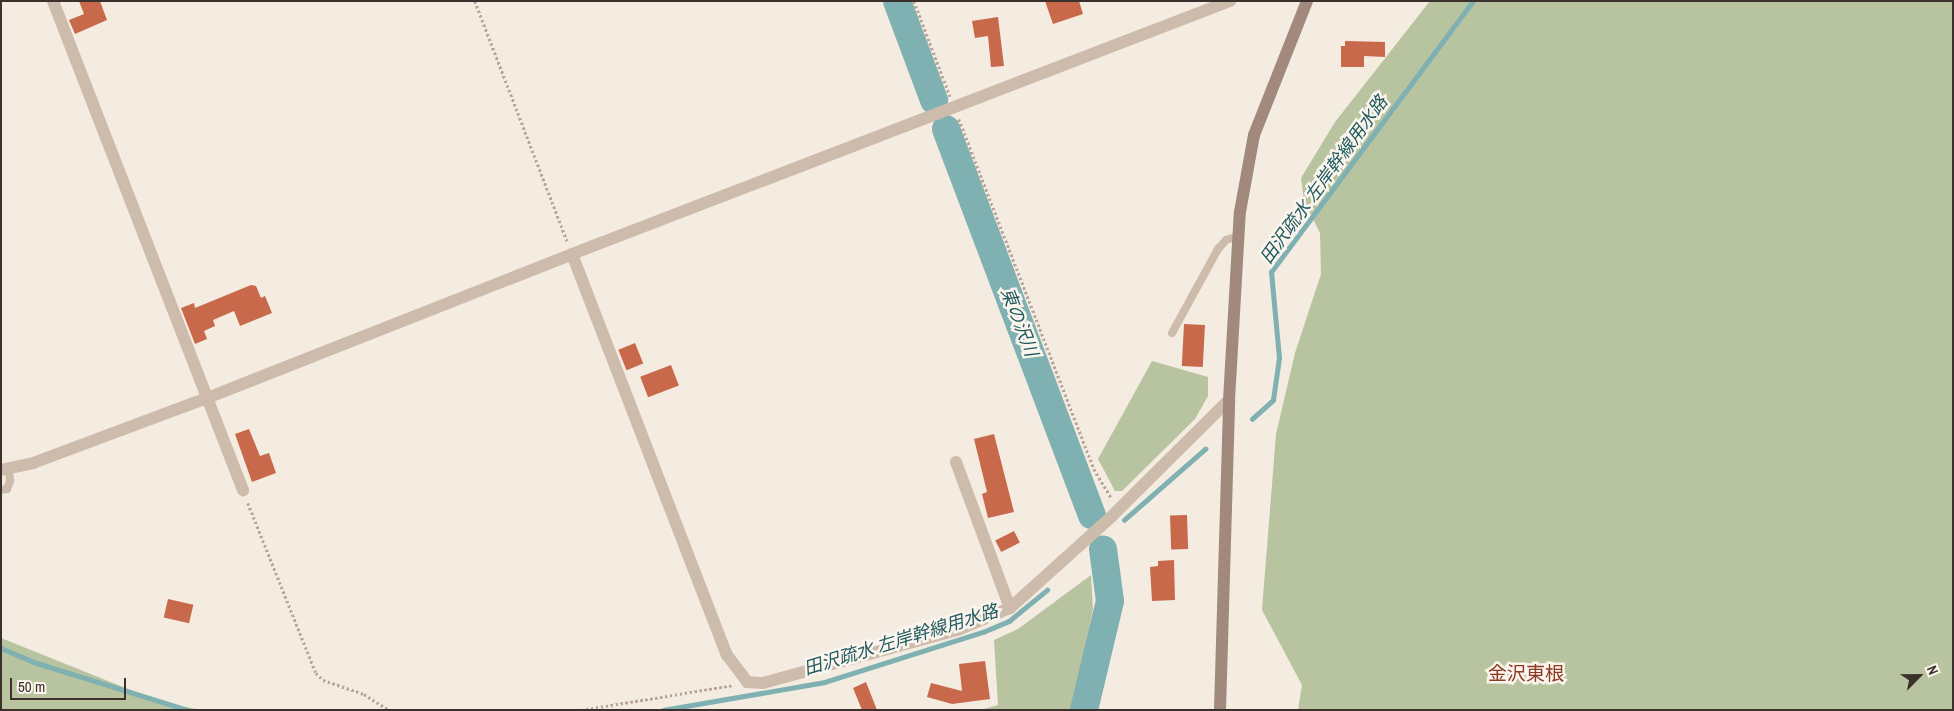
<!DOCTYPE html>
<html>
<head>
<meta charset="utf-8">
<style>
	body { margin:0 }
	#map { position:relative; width:1954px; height:711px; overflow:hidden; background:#f4ebe1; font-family:"Archivo Narrow","Noto Sans JP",sans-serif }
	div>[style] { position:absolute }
	.green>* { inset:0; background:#b8c4a0 }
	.stream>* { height:4.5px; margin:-2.25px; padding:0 2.25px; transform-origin:2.25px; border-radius:2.25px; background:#7fb0b2 }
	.river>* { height:28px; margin:-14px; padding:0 14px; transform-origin:14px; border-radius:14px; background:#7fb0b2 }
	.building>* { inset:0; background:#c8694b; transform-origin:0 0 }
	.path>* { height:2.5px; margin-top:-1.25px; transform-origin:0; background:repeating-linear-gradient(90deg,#b9a596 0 2.5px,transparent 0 5px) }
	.lane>* { height:8px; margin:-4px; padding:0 4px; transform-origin:4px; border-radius:4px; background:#cdbbac }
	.street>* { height:12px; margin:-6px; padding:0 6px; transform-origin:6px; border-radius:6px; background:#cdbbac }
	.secondary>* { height:12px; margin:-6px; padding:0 6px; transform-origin:6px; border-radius:6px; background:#a18a7d }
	span { translate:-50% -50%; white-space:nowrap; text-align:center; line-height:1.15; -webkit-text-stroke:5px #fbf5ee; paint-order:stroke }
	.water-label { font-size:18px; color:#1f5a5e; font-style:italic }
	.quarter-label { font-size:19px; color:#8c3b22 }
	.frame { position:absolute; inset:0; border:2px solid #3b302b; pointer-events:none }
	.north { position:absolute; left:1894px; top:651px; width:50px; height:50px; -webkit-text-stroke:4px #fbf5ee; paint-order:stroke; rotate:67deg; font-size:14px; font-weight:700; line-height:20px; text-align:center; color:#3b302b }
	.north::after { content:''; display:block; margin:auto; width:18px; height:22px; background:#3b302b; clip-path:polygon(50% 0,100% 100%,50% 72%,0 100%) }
	.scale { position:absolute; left:10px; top:678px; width:116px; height:22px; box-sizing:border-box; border:2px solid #3b302b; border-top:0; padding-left:6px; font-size:15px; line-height:18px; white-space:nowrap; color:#3b302b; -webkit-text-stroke:4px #fbf5ee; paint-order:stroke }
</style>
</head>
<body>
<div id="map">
	<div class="green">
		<i style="clip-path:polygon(1430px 1px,1953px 1px,1953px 710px,1298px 710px,1302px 685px,1262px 610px,1276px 434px,1295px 353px,1321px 274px,1320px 233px,1304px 201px,1301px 178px,1335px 122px)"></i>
		<i style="clip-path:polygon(1152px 361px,1208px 377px,1208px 396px,1195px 419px,1122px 491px,1115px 491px,1098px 459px)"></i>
		<i style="clip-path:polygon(1091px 575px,1093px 609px,1073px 710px,980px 710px,998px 705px,994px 640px,1018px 629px)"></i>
		<i style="clip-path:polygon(1px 638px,163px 703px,202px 710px,1px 710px)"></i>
	</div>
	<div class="stream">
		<i style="left:1252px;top:419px;width:28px;rotate:-42deg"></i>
		<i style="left:1273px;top:400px;width:42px;rotate:-81.9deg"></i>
		<i style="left:1279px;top:358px;width:86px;rotate:-95.3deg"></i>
		<i style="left:1271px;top:272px;width:338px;rotate:-53.3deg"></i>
		<i style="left:1124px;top:520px;width:108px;rotate:-41.2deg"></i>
		<i style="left:1px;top:648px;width:39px;rotate:23deg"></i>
		<i style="left:37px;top:663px;width:158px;rotate:17.3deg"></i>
		<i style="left:663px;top:710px;width:164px;rotate:-9.8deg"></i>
		<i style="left:825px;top:682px;width:166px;rotate:-17.6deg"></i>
		<i style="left:983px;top:632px;width:28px;rotate:-23deg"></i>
		<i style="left:1009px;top:621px;width:49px;rotate:-39.2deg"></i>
	</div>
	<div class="river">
		<i style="left:897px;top:1px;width:106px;rotate:69.5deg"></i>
		<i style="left:946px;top:129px;width:413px;rotate:69.3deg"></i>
		<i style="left:1084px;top:710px;width:112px;rotate:-76.6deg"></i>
		<i style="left:1110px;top:601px;width:52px;rotate:-97.7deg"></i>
	</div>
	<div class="building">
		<i style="clip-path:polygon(79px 1px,100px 1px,107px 20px,75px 34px,69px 20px,84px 14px)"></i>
		<i style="clip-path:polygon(1045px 1px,1079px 1px,1083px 14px,1053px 24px)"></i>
		<i style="clip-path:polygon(998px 17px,1004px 66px,991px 67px,988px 36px,975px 38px,972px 21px)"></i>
		<i style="clip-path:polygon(1345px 41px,1385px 42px,1385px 57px,1364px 56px,1364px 67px,1341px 67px,1341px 46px,1345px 46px)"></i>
		<i style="clip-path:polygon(251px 285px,256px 286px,261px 298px,265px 296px,272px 313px,240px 326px,234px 311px,213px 320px,215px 326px,204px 331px,207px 339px,195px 344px,181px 308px,194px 303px,195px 308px)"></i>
		<i style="left:1184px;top:324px;width:21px;height:42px;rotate:3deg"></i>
		<i style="left:635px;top:343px;width:22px;height:18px;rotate:68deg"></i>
		<i style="left:671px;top:365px;width:22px;height:33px;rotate:69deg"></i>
		<i style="clip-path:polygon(249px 429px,260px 456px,269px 453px,276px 473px,252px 482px,235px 434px)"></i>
		<i style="clip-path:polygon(994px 434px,1014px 512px,988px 518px,982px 494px,987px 492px,974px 439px)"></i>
		<i style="left:1187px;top:515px;width:34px;height:17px;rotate:88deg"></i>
		<i style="left:1014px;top:531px;width:13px;height:21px;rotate:63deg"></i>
		<i style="clip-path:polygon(1174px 560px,1175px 600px,1152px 601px,1150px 567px,1158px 566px,1158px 561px)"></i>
		<i style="left:168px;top:599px;width:26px;height:19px;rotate:13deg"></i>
		<i style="clip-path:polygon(985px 661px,990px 699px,952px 704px,927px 697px,931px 683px,962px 691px,959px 664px)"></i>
		<i style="clip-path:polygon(866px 682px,877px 710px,862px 710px,853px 688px)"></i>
	</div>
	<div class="path">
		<i style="left:475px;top:1px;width:257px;rotate:69deg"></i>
		<i style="left:914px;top:1px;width:102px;rotate:69.2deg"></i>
		<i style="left:959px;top:119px;width:375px;rotate:68.9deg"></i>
		<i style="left:1094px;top:469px;width:35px;rotate:59deg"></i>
		<i style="left:248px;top:503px;width:183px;rotate:68.2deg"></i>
		<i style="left:316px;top:673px;width:10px;rotate:45deg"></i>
		<i style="left:323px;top:680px;width:43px;rotate:18.9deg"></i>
		<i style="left:364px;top:694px;width:30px;rotate:33deg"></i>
		<i style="left:581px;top:710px;width:154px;rotate:-9.3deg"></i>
	</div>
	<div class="lane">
		<i style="left:1172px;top:333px;width:96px;rotate:-61.3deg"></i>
		<i style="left:1218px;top:249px;width:12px;rotate:-48deg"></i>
		<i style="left:1226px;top:240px;width:13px;rotate:-18deg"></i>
		<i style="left:1px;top:490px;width:6px;rotate:-9deg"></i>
		<i style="left:7px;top:489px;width:9px;rotate:-69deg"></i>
		<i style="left:10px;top:481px;width:12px;rotate:-95deg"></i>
	</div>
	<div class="street">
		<i style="left:53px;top:1px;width:525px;rotate:68.77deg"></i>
		<i style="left:572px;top:254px;width:430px;rotate:68.9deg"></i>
		<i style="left:727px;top:655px;width:34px;rotate:53deg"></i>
		<i style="left:747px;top:682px;width:16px;rotate:4deg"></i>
		<i style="left:763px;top:683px;width:204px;rotate:-15.3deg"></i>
		<i style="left:960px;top:629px;width:54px;rotate:-22.8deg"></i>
		<i style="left:1010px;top:608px;width:136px;rotate:-42deg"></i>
		<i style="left:1111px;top:517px;width:166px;rotate:-44.8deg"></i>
		<i style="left:956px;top:462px;width:156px;rotate:69.7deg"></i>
		<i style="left:1px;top:470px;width:33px;rotate:-12deg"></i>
		<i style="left:33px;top:463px;width:186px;rotate:-20.5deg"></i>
		<i style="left:207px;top:398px;width:392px;rotate:-21.5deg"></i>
		<i style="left:572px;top:254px;width:705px;rotate:-21.03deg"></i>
	</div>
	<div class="secondary">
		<i style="left:1220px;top:710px;width:310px;rotate:-88.3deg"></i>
		<i style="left:1229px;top:400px;width:188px;rotate:-86.7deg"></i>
		<i style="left:1240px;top:212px;width:78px;rotate:-79.7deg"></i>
		<i style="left:1254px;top:135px;width:144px;rotate:-68.4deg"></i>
	</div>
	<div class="water-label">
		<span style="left:1324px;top:180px;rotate:-54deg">田沢疏水 左岸幹線用水路</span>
		<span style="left:1019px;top:322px;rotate:69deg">東の沢川</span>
		<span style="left:901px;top:640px;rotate:-17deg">田沢疏水 左岸幹線用水路</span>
	</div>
	<div class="quarter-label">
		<span style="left:1526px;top:674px">金沢東根</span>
	</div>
	<div class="frame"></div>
	<div class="north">N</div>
	<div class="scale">50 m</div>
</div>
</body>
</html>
